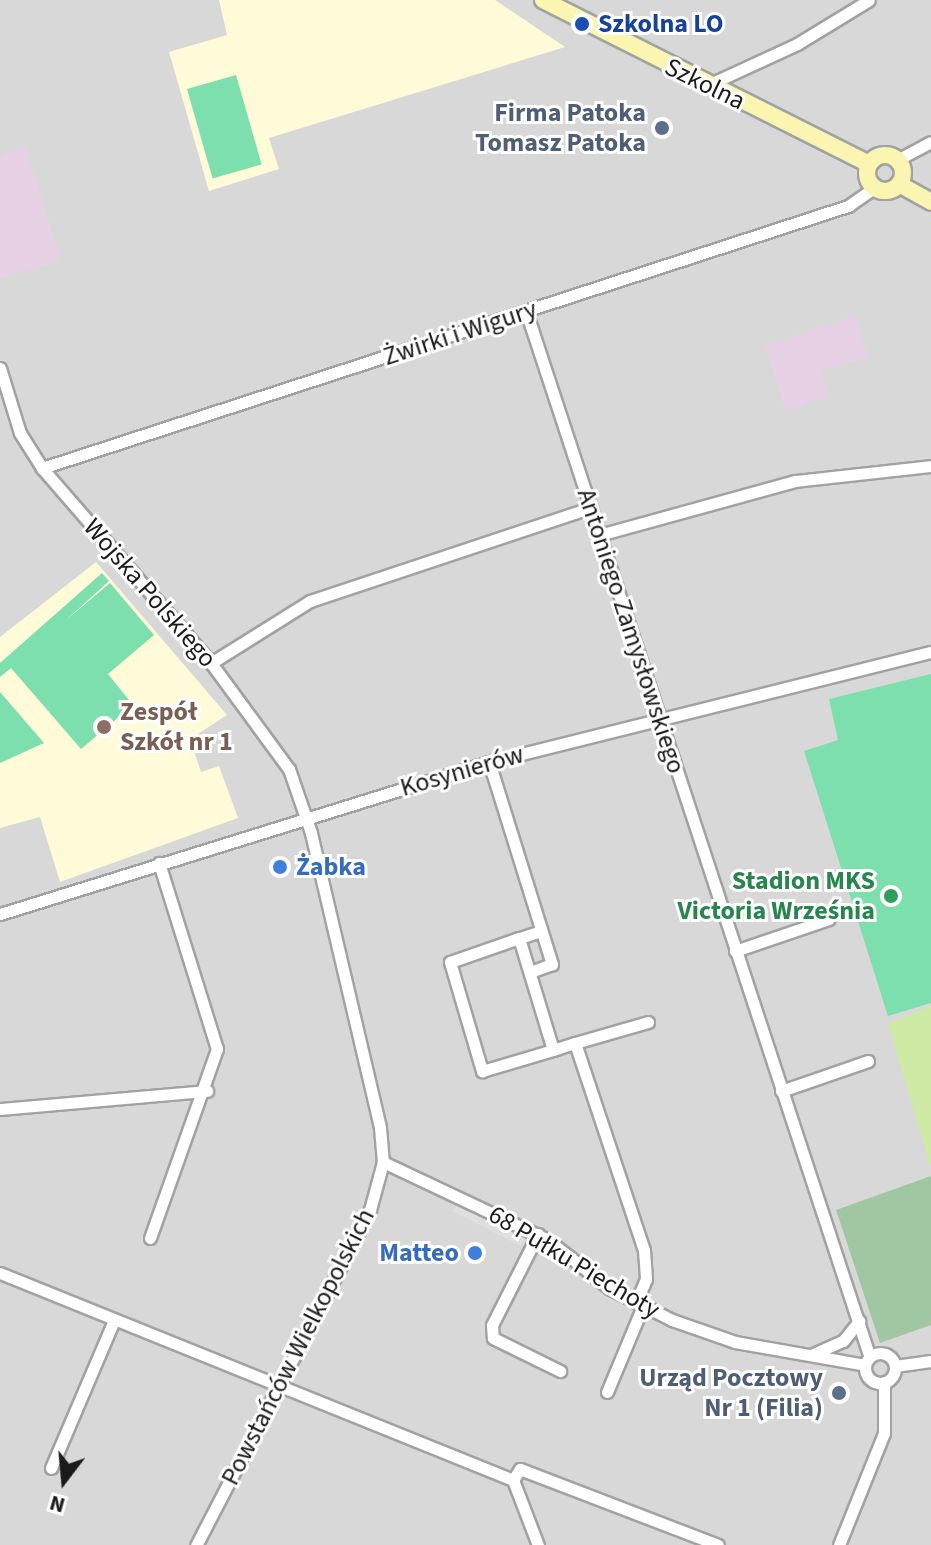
<!DOCTYPE html>
<html>
<head>
<meta charset="utf-8">
<style>
	body { margin:0 }
	#map { position:relative; width:931px; height:1545px; overflow:hidden; background:#ede7e0; font-family:"Source Sans 3",sans-serif }
	div>[style] { position:absolute }
	.residential>* { inset:0; background:#d9d8d8; transform-origin:0 0 }
	.industrial>* { inset:0; background:#e7d2e5 }
	.education>* { inset:0; background:#fffad8 }
	.grass>* { inset:0; background:#cfeaa4 }
	.cemetery>* { inset:0; background:#a1c7a2 }
	.pitch>* { inset:0; background:#7cdfad; transform-origin:0 0 }
	.parking>* { inset:0; background:#dfdfdf; transform-origin:0 0 }
	.roads { filter:drop-shadow(2px 0 #a2a2a2) drop-shadow(-2px 0 #a2a2a2) drop-shadow(0 2px #a2a2a2) drop-shadow(0 -2px #a2a2a2) }
	.street>* { height:11px; margin:-5.5px; padding:0 5.5px; transform-origin:5.5px; border-radius:5.5px; background:#fff }
	.street>.ring { margin:-5.5px; padding:0; box-sizing:content-box; background:none; border:11px solid #fff; border-radius:50% }
	.secondary>* { height:16px; margin:-8px; padding:0 8px; transform-origin:8px; border-radius:8px; background:#faf5b1 }
	.secondary>.ring { margin:-8px; padding:0; box-sizing:content-box; background:none; border:16px solid #faf5b1; border-radius:50% }
	.dots>* { width:22px; height:22px; translate:-50% -50%; box-sizing:border-box; border:4px solid #fff; border-radius:50% }
	span { translate:-50% -50%; white-space:nowrap; text-align:center; line-height:1.15; -webkit-text-stroke:6px #fff; paint-order:stroke }
	.transit-label { font-size:26px; color:#164399; font-weight:700 }
	.left { translate:0 -50%; text-align:left }
	.street-label { font-size:26px; color:#1b1b1b }
	.service-label { font-size:26px; color:#4e5e75; font-weight:700 }
	.right { translate:-100% -50%; text-align:right }
	.education-label { font-size:26px; color:#785e54; font-weight:700 }
	.shop-label { font-size:26px; color:#366cbe; font-weight:700 }
	.leisure-label { font-size:26px; color:#27864d; font-weight:700 }
	.north { position:absolute; left:24px; top:1441px; width:80px; height:80px; -webkit-text-stroke:6px #fff; paint-order:stroke; rotate:196deg; font-size:22px; font-weight:700; line-height:32px; text-align:center; color:#1b1b1b }
	.north::after { content:''; display:block; margin:auto; width:28px; height:36px; background:#1b1b1b; clip-path:polygon(50% 0,100% 100%,50% 72%,0 100%) }
</style>
</head>
<body>
<div id="map">
	<div class="residential">
		<i style="left:0;top:0;width:931px;height:1545px"></i>
	</div>
	<div class="industrial">
		<i style="clip-path:polygon(25px 146px,61px 261px,0 279px,0 155px)"></i>
		<i style="clip-path:polygon(855px 316px,868px 357px,821px 372px,829px 397px,786px 411px,765px 346px)"></i>
	</div>
	<div class="education">
		<i style="clip-path:polygon(219px 0,495px 0,565px 47px,269px 138px,279px 169px,209px 191px,169px 52px,227px 35px)"></i>
		<i style="clip-path:polygon(96px 562px,227px 715px,190px 739px,201px 772px,219px 766px,238px 818px,60px 882px,40px 817px,0 828px,0 637px)"></i>
	</div>
	<div class="grass">
		<i style="clip-path:polygon(931px 1006px,931px 1164px,930px 1164px,888px 1024px)"></i>
	</div>
	<div class="cemetery">
		<i style="clip-path:polygon(931px 1176px,931px 1325px,880px 1343px,836px 1210px)"></i>
	</div>
	<div class="pitch">
		<i style="left:236px;top:75px;width:93px;height:51px;rotate:74deg"></i>
		<i style="clip-path:polygon(102px 573px,109px 581px,65px 621px,110px 583px,154px 635px,108px 674px,133px 705px,81px 749px,11px 668px,0 677px,0 663px)"></i>
		<i style="clip-path:polygon(931px 674px,931px 1003px,888px 1016px,804px 751px,838px 740px,829px 699px)"></i>
		<i style="clip-path:polygon(0 692px,44px 743px,0 763px)"></i>
	</div>
	<div class="parking">
		<i style="left:459px;top:1200px;width:76px;height:13px;rotate:27deg"></i>
	</div>
	<div class="roads">
		<div class="street">
			<i style="left:708px;top:85px;width:98px;rotate:-24.7deg"></i>
			<i style="left:797px;top:44px;width:84px;rotate:-31.4deg"></i>
			<i style="left:897px;top:160px;width:38px;rotate:-28deg"></i>
			<i style="left:526px;top:311px;width:1099px;rotate:71.81deg"></i>
			<i style="left:0;top:368px;width:68px;rotate:72.9deg"></i>
			<i style="left:20px;top:433px;width:41px;rotate:57.8deg"></i>
			<i style="left:42px;top:468px;width:258px;rotate:49.1deg"></i>
			<i style="left:211px;top:663px;width:132px;rotate:53.7deg"></i>
			<i style="left:289px;top:769px;width:68px;rotate:71deg"></i>
			<i style="left:311px;top:833px;width:303px;rotate:76.8deg"></i>
			<i style="left:380px;top:1128px;width:34px;rotate:85deg"></i>
			<i style="left:383px;top:1162px;width:50px;rotate:105.2deg"></i>
			<i style="left:370px;top:1210px;width:377px;rotate:117.4deg"></i>
			<i style="left:42px;top:468px;width:848px;rotate:-18.01deg"></i>
			<i style="left:848px;top:206px;width:32px;rotate:-35deg"></i>
			<i style="left:599px;top:535px;width:203px;rotate:-15.4deg"></i>
			<i style="left:795px;top:481px;width:137px;rotate:-6.3deg"></i>
			<i style="left:211px;top:663px;width:117px;rotate:-32.1deg"></i>
			<i style="left:310px;top:601px;width:295px;rotate:-18.4deg"></i>
			<i style="left:489px;top:762px;width:212px;rotate:72.7deg"></i>
			<i style="left:552px;top:964px;width:23px;rotate:160deg"></i>
			<i style="left:0;top:914px;width:512px;rotate:-17.27deg"></i>
			<i style="left:489px;top:762px;width:455px;rotate:-14deg"></i>
			<i style="left:541px;top:931px;width:23px;rotate:162deg"></i>
			<i style="left:519px;top:938px;width:117px;rotate:73.1deg"></i>
			<i style="left:553px;top:1050px;width:23px;rotate:-18deg"></i>
			<i style="left:575px;top:1043px;width:218px;rotate:71.6deg"></i>
			<i style="left:644px;top:1250px;width:29px;rotate:86deg"></i>
			<i style="left:646px;top:1279px;width:25px;rotate:113deg"></i>
			<i style="left:519px;top:938px;width:73px;rotate:160.8deg"></i>
			<i style="left:450px;top:962px;width:114px;rotate:73.6deg"></i>
			<i style="left:482px;top:1071px;width:74px;rotate:-16.5deg"></i>
			<i style="left:735px;top:951px;width:99px;rotate:-18.8deg"></i>
			<i style="left:575px;top:1043px;width:76px;rotate:-16deg"></i>
			<i style="left:781px;top:1091px;width:92px;rotate:-19deg"></i>
			<i style="left:0;top:1109px;width:208px;rotate:-5deg"></i>
			<i style="left:383px;top:1162px;width:183px;rotate:25.3deg"></i>
			<i style="left:548px;top:1240px;width:78px;rotate:38.2deg"></i>
			<i style="left:609px;top:1288px;width:71px;rotate:26.9deg"></i>
			<i style="left:672px;top:1320px;width:67px;rotate:19.2deg"></i>
			<i style="left:735px;top:1342px;width:132px;rotate:10deg"></i>
			<i style="left:538px;top:1234px;width:102px;rotate:116.8deg"></i>
			<i style="left:492px;top:1325px;width:13px;rotate:86deg"></i>
			<i style="left:493px;top:1338px;width:75px;rotate:26.2deg"></i>
			<i style="left:150px;top:1238px;width:201px;rotate:-70.5deg"></i>
			<i style="left:217px;top:1049px;width:195px;rotate:-107.3deg"></i>
			<i style="left:0;top:1273px;width:553px;rotate:21.97deg"></i>
			<i style="left:513px;top:1480px;width:70px;rotate:69deg"></i>
			<i class="ring" style="left:865px;top:1353px;width:19px;height:19px"></i>
			<i style="left:811px;top:1355px;width:35px;rotate:-24deg"></i>
			<i style="left:843px;top:1341px;width:26px;rotate:-51deg"></i>
			<i style="left:895px;top:1366px;width:36px;rotate:-8deg"></i>
			<i style="left:607px;top:1392px;width:93px;rotate:-67.3deg"></i>
			<i style="left:51px;top:1468px;width:161px;rotate:-66.9deg"></i>
			<i style="left:513px;top:1480px;width:13px;rotate:-58deg"></i>
			<i style="left:520px;top:1469px;width:212px;rotate:21deg"></i>
			<i style="left:839px;top:1545px;width:121px;rotate:-68.1deg"></i>
			<i style="left:884px;top:1433px;width:50px;rotate:-90deg"></i>
		</div>
		<div class="secondary">
			<i style="left:543px;top:0;width:365px;rotate:26.7deg"></i>
			<i class="ring" style="left:867px;top:155px;width:20px;height:20px"></i>
			<i style="left:899px;top:184px;width:37px;rotate:29deg"></i>
		</div>
	</div>
	<div class="dots">
		<i style="left:582px;top:24px;background:#1a4fb4"></i>
		<i style="left:662px;top:128px;background:#5c6f8a"></i>
		<i style="left:104px;top:727px;background:#8d6e63"></i>
		<i style="left:280px;top:867px;background:#3f7fe0"></i>
		<i style="left:891px;top:896px;background:#2e9e5b"></i>
		<i style="left:475px;top:1253px;background:#3f7fe0"></i>
		<i style="left:839px;top:1393px;background:#5c6f8a"></i>
	</div>
	<div class="transit-label">
		<span class="left" style="left:598px;top:24px">Szkolna LO</span>
	</div>
	<div class="street-label">
		<span style="left:705px;top:84px;rotate:26deg">Szkolna</span>
		<span style="left:460px;top:333px;rotate:-18deg">Żwirki i Wigury</span>
		<span style="left:150px;top:593px;rotate:49deg">Wojska Polskiego</span>
		<span style="left:631px;top:631px;rotate:72deg">Antoniego Zamysłowskiego</span>
		<span style="left:462px;top:771px;rotate:-16deg">Kosynierów</span>
		<span style="left:574px;top:1262px;rotate:31deg">68 Pułku Piechoty</span>
		<span style="left:298px;top:1347px;rotate:-63deg">Powstańców Wielkopolskich</span>
	</div>
	<div class="service-label">
		<span class="right" style="left:646px;top:128px">Firma Patoka<br>Tomasz Patoka</span>
		<span class="right" style="left:823px;top:1393px">Urząd Pocztowy<br>Nr 1 (Filia)</span>
	</div>
	<div class="education-label">
		<span class="left" style="left:120px;top:727px">Zespół<br>Szkół nr 1</span>
	</div>
	<div class="shop-label">
		<span class="left" style="left:296px;top:867px">Żabka</span>
		<span class="right" style="left:459px;top:1253px">Matteo</span>
	</div>
	<div class="leisure-label">
		<span class="right" style="left:875px;top:896px">Stadion MKS<br>Victoria Września</span>
	</div>
	<div class="north">N</div>
</div>
</body>
</html>
